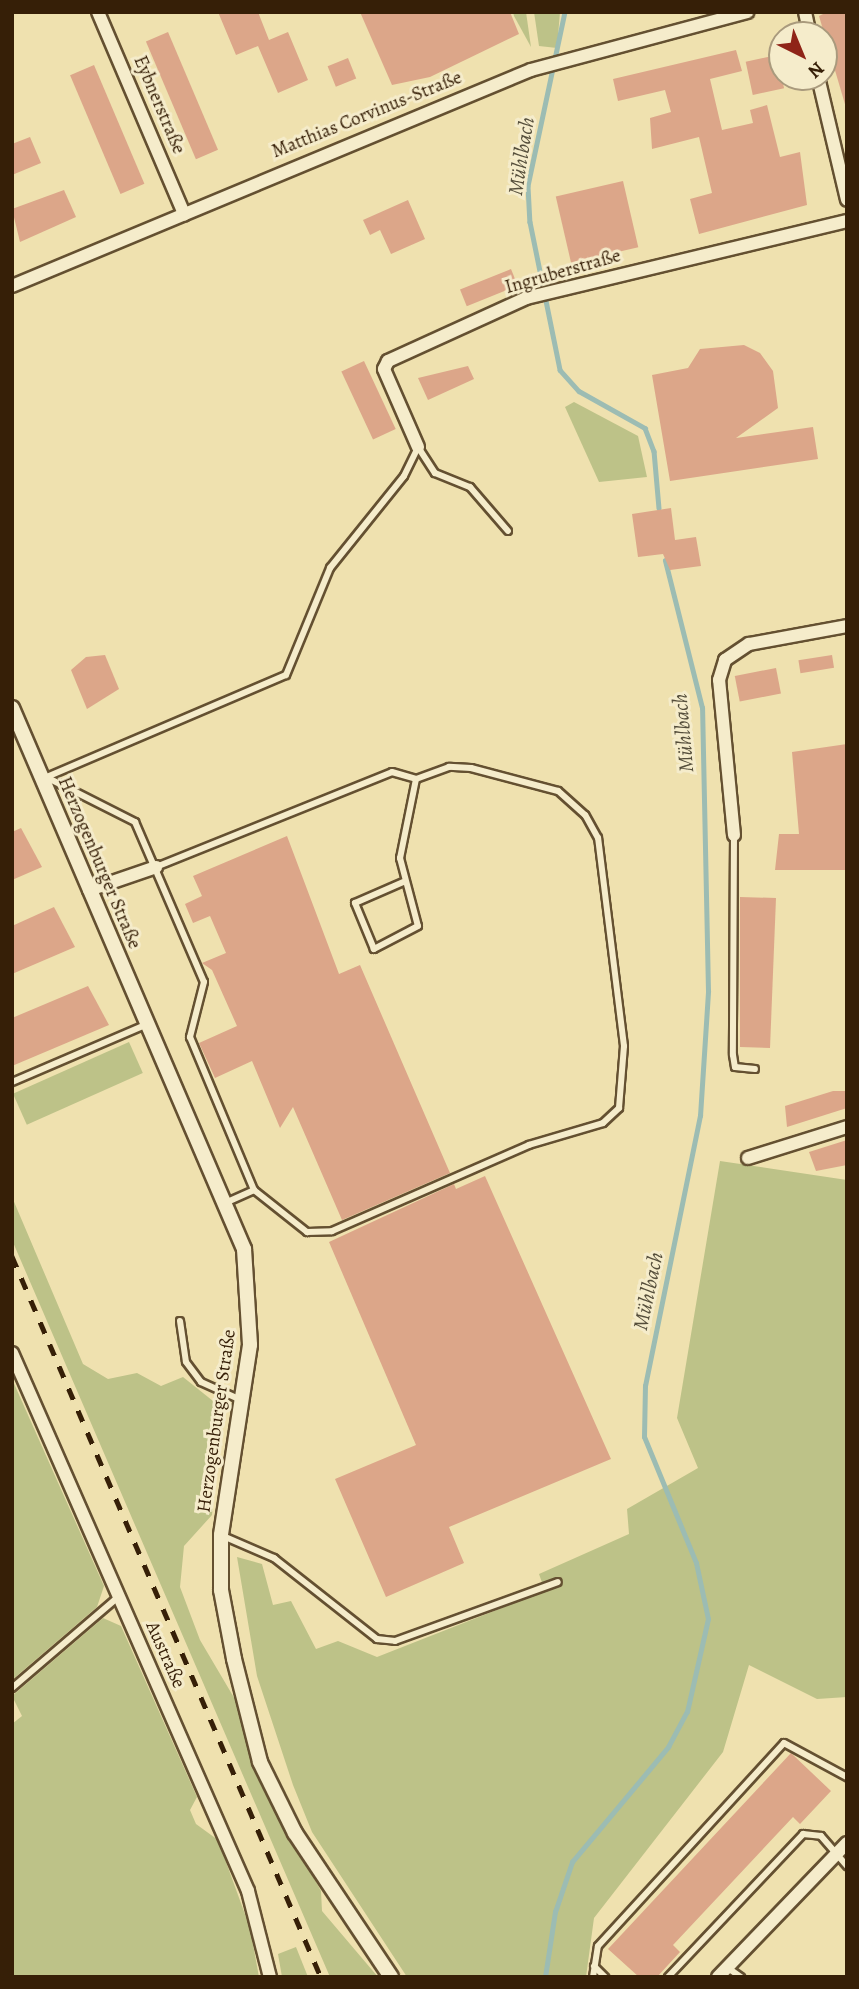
<!DOCTYPE html>
<html>
<head>
<meta charset="utf-8">
<style>
	body { margin:0 }
	#map { position:relative; width:859px; height:1989px; overflow:hidden; background:#efe1af; font-family:Alegreya,serif }
	div>[style] { position:absolute }
	.green>* { inset:0; background:#bdc288; transform-origin:0 0 }
	.stream>* { height:4.5px; margin:-2.25px; padding:0 2.25px; transform-origin:2.25px; border-radius:2.25px; background:#9cbcb3 }
	.building>* { inset:0; background:#dca689; transform-origin:0 0 }
	.roads { filter:drop-shadow(2px 0 #645031) drop-shadow(-2px 0 #645031) drop-shadow(0 2px #645031) drop-shadow(0 -2px #645031) }
	.service>* { height:6px; margin:-3px; padding:0 3px; transform-origin:3px; border-radius:3px; background:#f5eccb }
	.minor>* { height:12px; margin:-6px; padding:0 6px; transform-origin:6px; border-radius:6px; background:#f5eccb }
	.tertiary>* { height:14px; margin:-7px; padding:0 7px; transform-origin:7px; border-radius:7px; background:#f5eccb }
	.rail>* { height:4.5px; margin-top:-2.25px; transform-origin:0; background:repeating-linear-gradient(90deg,#361f07 0 12px,transparent 0 24px) }
	span { translate:-50% -50%; white-space:nowrap; text-align:center; line-height:1.15; -webkit-text-stroke:6px #f5eccb; paint-order:stroke }
	.street-label { font-size:19px; color:#361f07 }
	.water-label { font-size:21px; color:#554e3b; font-style:italic }
	.frame { position:absolute; inset:0; border:14px solid #361f07; pointer-events:none }
	.north { position:absolute; left:768px; top:21px; width:70px; height:70px; box-sizing:border-box; background:#f5eccb; border:2px solid #a99a7d; border-radius:50%; rotate:137deg; font-size:19px; font-weight:700; line-height:28px; text-align:center; color:#361f07 }
	.north::after { content:''; display:block; margin:auto; width:24px; height:32px; background:#8f2418; clip-path:polygon(50% 0,100% 100%,50% 72%,0 100%) }
</style>
</head>
<body>
<div id="map">
	<div class="green">
		<i style="clip-path:polygon(513px 12px,526px 12px,531px 47px,514px 16px)"></i>
		<i style="clip-path:polygon(534px 12px,560px 12px,557px 48px,539px 46px)"></i>
		<i style="clip-path:polygon(574px 402px,638px 436px,647px 477px,599px 482px,565px 407px)"></i>
		<i style="left:129px;top:1042px;width:34px;height:127px;rotate:66deg"></i>
		<i style="clip-path:polygon(720px 1161px,847px 1180px,847px 1697px,817px 1699px,749px 1665px,723px 1752px,594px 1918px,586px 1977px,407px 1977px,312px 1832px,293px 1785px,257px 1676px,237px 1557px,262px 1564px,273px 1605px,291px 1601px,316px 1649px,338px 1641px,377px 1657px,545px 1591px,539px 1574px,629px 1534px,627px 1509px,698px 1468px,677px 1418px)"></i>
		<i style="clip-path:polygon(12px 1197px,83px 1364px,108px 1379px,137px 1373px,161px 1386px,183px 1377px,223px 1409px,212px 1515px,184px 1546px,180px 1587px,200px 1640px,236px 1701px,270px 1798px,321px 1891px,322px 1911px,378px 1977px,330px 1977px,12px 1240px)"></i>
		<i style="clip-path:polygon(12px 1379px,104px 1586px,97px 1607px,12px 1680px)"></i>
		<i style="clip-path:polygon(103px 1618px,121px 1626px,197px 1797px,190px 1810px,196px 1824px,218px 1840px,250px 1928px,259px 1977px,12px 1977px,12px 1724px,22px 1716px,12px 1696px)"></i>
		<i style="clip-path:polygon(296px 1947px,308px 1977px,282px 1977px,278px 1954px)"></i>
	</div>
	<div class="stream">
		<i style="left:565px;top:12px;width:178px;rotate:102deg"></i>
		<i style="left:528px;top:186px;width:36px;rotate:87deg"></i>
		<i style="left:530px;top:222px;width:151px;rotate:78.5deg"></i>
		<i style="left:560px;top:370px;width:28px;rotate:48deg"></i>
		<i style="left:579px;top:391px;width:76px;rotate:29.3deg"></i>
		<i style="left:645px;top:428px;width:25px;rotate:69deg"></i>
		<i style="left:654px;top:451px;width:57px;rotate:85deg"></i>
		<i style="left:545px;top:1977px;width:66px;rotate:-81.3deg"></i>
		<i style="left:555px;top:1912px;width:53px;rotate:-71.2deg"></i>
		<i style="left:572px;top:1862px;width:150px;rotate:-50.1deg"></i>
		<i style="left:668px;top:1747px;width:40px;rotate:-62deg"></i>
		<i style="left:687px;top:1712px;width:95px;rotate:-77.3deg"></i>
		<i style="left:708px;top:1619px;width:57px;rotate:-102.1deg"></i>
		<i style="left:696px;top:1563px;width:136px;rotate:-112.4deg"></i>
		<i style="left:644px;top:1437px;width:51px;rotate:-88.9deg"></i>
		<i style="left:645px;top:1386px;width:276px;rotate:-78.5deg"></i>
		<i style="left:700px;top:1116px;width:125px;rotate:-86.3deg"></i>
		<i style="left:708px;top:991px;width:283px;rotate:-91.2deg"></i>
		<i style="left:702px;top:708px;width:152px;rotate:-104.1deg"></i>
	</div>
	<div class="building">
		<i style="clip-path:polygon(218px 12px,258px 12px,269px 40px,288px 32px,308px 80px,278px 93px,258px 46px,236px 55px)"></i>
		<i style="clip-path:polygon(360px 12px,510px 12px,519px 34px,430px 77px,392px 85px)"></i>
		<i style="clip-path:polygon(827px 12px,847px 12px,847px 111px,819px 16px)"></i>
		<i style="left:168px;top:32px;width:128px;height:24px;rotate:67deg"></i>
		<i style="clip-path:polygon(736px 50px,742px 71px,710px 79px,722px 130px,753px 123px,750px 110px,767px 105px,780px 157px,800px 152px,807px 205px,699px 234px,690px 199px,712px 193px,699px 137px,652px 149px,650px 118px,671px 112px,665px 90px,618px 101px,613px 79px)"></i>
		<i style="left:777px;top:55px;width:34px;height:32px;rotate:78deg"></i>
		<i style="left:348px;top:58px;width:22px;height:22px;rotate:68deg"></i>
		<i style="left:94px;top:65px;width:129px;height:26px;rotate:67deg"></i>
		<i style="clip-path:polygon(30px 137px,41px 163px,12px 175px,12px 144px)"></i>
		<i style="left:623px;top:181px;width:68px;height:69px;rotate:77deg"></i>
		<i style="clip-path:polygon(64px 190px,76px 217px,20px 242px,12px 209px)"></i>
		<i style="clip-path:polygon(408px 200px,425px 239px,391px 254px,380px 230px,370px 235px,363px 220px)"></i>
		<i style="left:511px;top:269px;width:18px;height:55px;rotate:68deg"></i>
		<i style="clip-path:polygon(744px 345px,760px 353px,773px 371px,778px 408px,736px 438px,813px 427px,818px 459px,670px 481px,652px 375px,688px 368px,700px 349px)"></i>
		<i style="left:364px;top:361px;width:75px;height:25px;rotate:65deg"></i>
		<i style="clip-path:polygon(468px 366px,474px 379px,428px 400px,418px 378px)"></i>
		<i style="clip-path:polygon(671px 508px,675px 540px,696px 537px,701px 566px,670px 570px,663px 554px,638px 557px,632px 514px)"></i>
		<i style="clip-path:polygon(105px 655px,119px 689px,87px 709px,71px 670px,86px 657px)"></i>
		<i style="left:832px;top:655px;width:13px;height:34px;rotate:81deg"></i>
		<i style="left:776px;top:668px;width:26px;height:42px;rotate:79deg"></i>
		<i style="clip-path:polygon(847px 744px,847px 870px,775px 870px,779px 834px,799px 834px,792px 752px)"></i>
		<i style="clip-path:polygon(21px 828px,42px 867px,12px 880px,12px 832px)"></i>
		<i style="clip-path:polygon(287px 836px,339px 974px,360px 965px,450px 1173px,342px 1220px,293px 1107px,280px 1128px,252px 1061px,215px 1078px,199px 1043px,237px 1026px,212px 970px,202px 963px,226px 953px,210px 916px,193px 923px,185px 904px,202px 896px,193px 876px)"></i>
		<i style="clip-path:polygon(740px 897px,776px 898px,770px 1048px,740px 1047px)"></i>
		<i style="clip-path:polygon(54px 907px,75px 947px,12px 974px,12px 926px)"></i>
		<i style="clip-path:polygon(88px 986px,109px 1025px,12px 1066px,12px 1018px)"></i>
		<i style="clip-path:polygon(833px 1091px,847px 1091px,847px 1108px,787px 1127px,785px 1106px)"></i>
		<i style="clip-path:polygon(847px 1140px,847px 1165px,816px 1171px,809px 1152px)"></i>
		<i style="clip-path:polygon(485px 1176px,611px 1459px,449px 1527px,464px 1563px,386px 1597px,335px 1479px,416px 1445px,329px 1242px,454px 1184px,456px 1189px)"></i>
		<i style="clip-path:polygon(791px 1753px,831px 1791px,800px 1824px,793px 1817px,673px 1945px,680px 1952px,657px 1977px,639px 1977px,608px 1949px)"></i>
	</div>
	<div class="roads">
		<div class="service">
			<i style="left:418px;top:447px;width:31px;rotate:57deg"></i>
			<i style="left:435px;top:473px;width:38px;rotate:22deg"></i>
			<i style="left:470px;top:487px;width:58px;rotate:49.2deg"></i>
			<i style="left:46px;top:777px;width:100px;rotate:26.8deg"></i>
			<i style="left:135px;top:822px;width:174px;rotate:66.7deg"></i>
			<i style="left:204px;top:982px;width:57px;rotate:104.3deg"></i>
			<i style="left:190px;top:1037px;width:166px;rotate:67.3deg"></i>
			<i style="left:42px;top:779px;width:265px;rotate:-23.1deg"></i>
			<i style="left:286px;top:675px;width:116px;rotate:-67.6deg"></i>
			<i style="left:330px;top:568px;width:118px;rotate:-51.2deg"></i>
			<i style="left:404px;top:476px;width:32px;rotate:-64deg"></i>
			<i style="left:734px;top:835px;width:220px;rotate:90.3deg"></i>
			<i style="left:733px;top:1055px;width:12px;rotate:81deg"></i>
			<i style="left:735px;top:1067px;width:20px;rotate:6deg"></i>
			<i style="left:156px;top:867px;width:254px;rotate:-21.9deg"></i>
			<i style="left:392px;top:772px;width:25px;rotate:16deg"></i>
			<i style="left:416px;top:779px;width:81px;rotate:101.4deg"></i>
			<i style="left:400px;top:858px;width:70px;rotate:75.2deg"></i>
			<i style="left:418px;top:926px;width:50px;rotate:152.4deg"></i>
			<i style="left:374px;top:949px;width:50px;rotate:-112.4deg"></i>
			<i style="left:355px;top:903px;width:52px;rotate:-23.6deg"></i>
			<i style="left:12px;top:1082px;width:147px;rotate:-23.2deg"></i>
			<i style="left:225px;top:1203px;width:32px;rotate:-24deg"></i>
			<i style="left:254px;top:1190px;width:68px;rotate:38.4deg"></i>
			<i style="left:307px;top:1232px;width:25px;rotate:-2deg"></i>
			<i style="left:332px;top:1231px;width:215px;rotate:-23.6deg"></i>
			<i style="left:529px;top:1145px;width:77px;rotate:-16.6deg"></i>
			<i style="left:603px;top:1123px;width:22px;rotate:-43deg"></i>
			<i style="left:619px;top:1108px;width:62px;rotate:-85.4deg"></i>
			<i style="left:624px;top:1046px;width:210px;rotate:-97.1deg"></i>
			<i style="left:598px;top:838px;width:26px;rotate:-119deg"></i>
			<i style="left:585px;top:815px;width:36px;rotate:-138deg"></i>
			<i style="left:558px;top:791px;width:90px;rotate:-165.2deg"></i>
			<i style="left:471px;top:768px;width:22px;rotate:-177deg"></i>
			<i style="left:449px;top:767px;width:35px;rotate:160deg"></i>
			<i style="left:180px;top:1321px;width:41px;rotate:81.7deg"></i>
			<i style="left:186px;top:1362px;width:25px;rotate:53deg"></i>
			<i style="left:201px;top:1382px;width:42px;rotate:24.1deg"></i>
			<i style="left:223px;top:1536px;width:56px;rotate:23.3deg"></i>
			<i style="left:274px;top:1558px;width:131px;rotate:38.2deg"></i>
			<i style="left:377px;top:1639px;width:18px;rotate:6deg"></i>
			<i style="left:395px;top:1641px;width:173px;rotate:-19.9deg"></i>
			<i style="left:12px;top:1688px;width:140px;rotate:-40.6deg"></i>
			<i style="left:594px;top:1966px;width:16px;rotate:45deg"></i>
			<i style="left:728px;top:1968px;width:16px;rotate:35deg"></i>
			<i style="left:593px;top:1977px;width:31px;rotate:-81deg"></i>
			<i style="left:598px;top:1946px;width:275px;rotate:-47.5deg"></i>
			<i style="left:784px;top:1743px;width:72px;rotate:28.4deg"></i>
			<i style="left:668px;top:1977px;width:197px;rotate:-46.6deg"></i>
			<i style="left:803px;top:1834px;width:18px;rotate:6deg"></i>
			<i style="left:821px;top:1836px;width:40px;rotate:49deg"></i>
		</div>
		<div class="minor">
			<i style="left:98px;top:12px;width:220px;rotate:66.9deg"></i>
			<i style="left:805px;top:12px;width:24px;rotate:78deg"></i>
			<i style="left:818px;top:77px;width:126px;rotate:76.7deg"></i>
			<i style="left:12px;top:286px;width:562px;rotate:-22.6deg"></i>
			<i style="left:531px;top:70px;width:224px;rotate:-15deg"></i>
			<i style="left:418px;top:447px;width:85px;rotate:-113.6deg"></i>
			<i style="left:384px;top:369px;width:9px;rotate:-63deg"></i>
			<i style="left:388px;top:361px;width:152px;rotate:-24.5deg"></i>
			<i style="left:526px;top:298px;width:330px;rotate:-13.5deg"></i>
			<i style="left:734px;top:835px;width:156px;rotate:-95.5deg"></i>
			<i style="left:719px;top:680px;width:21px;rotate:-73deg"></i>
			<i style="left:725px;top:660px;width:29px;rotate:-34deg"></i>
			<i style="left:749px;top:644px;width:100px;rotate:-10.4deg"></i>
			<i style="left:89px;top:890px;width:71px;rotate:-18.9deg"></i>
			<i style="left:748px;top:1158px;width:104px;rotate:-17.4deg"></i>
			<i style="left:12px;top:1353px;width:587px;rotate:66.31deg"></i>
			<i style="left:248px;top:1891px;width:89px;rotate:75.7deg"></i>
			<i style="left:718px;top:1977px;width:186px;rotate:-46.1deg"></i>
		</div>
		<div class="tertiary">
			<i style="left:12px;top:708px;width:589px;rotate:66.79deg"></i>
			<i style="left:244px;top:1249px;width:96px;rotate:86.4deg"></i>
			<i style="left:250px;top:1345px;width:192px;rotate:98.7deg"></i>
			<i style="left:221px;top:1535px;width:55px;rotate:90deg"></i>
			<i style="left:221px;top:1590px;width:70px;rotate:79.3deg"></i>
			<i style="left:234px;top:1659px;width:106px;rotate:75.8deg"></i>
			<i style="left:260px;top:1762px;width:79px;rotate:63.8deg"></i>
			<i style="left:295px;top:1833px;width:173px;rotate:56.3deg"></i>
		</div>
	</div>
	<div class="rail">
		<i style="left:12px;top:1256px;width:784px;rotate:66.8deg"></i>
	</div>
	<div class="street-label">
		<span style="left:159px;top:105px;rotate:67deg">Eybnerstraße</span>
		<span style="left:367px;top:115px;rotate:-22deg">Matthias Corvinus-Straße</span>
		<span style="left:563px;top:272px;rotate:-16deg">Ingruberstraße</span>
		<span style="left:99px;top:863px;rotate:67deg">Herzogenburger Straße</span>
		<span style="left:217px;top:1421px;rotate:-82deg">Herzogenburger Straße</span>
		<span style="left:165px;top:1655px;rotate:66deg">Austraße</span>
	</div>
	<div class="water-label">
		<span style="left:521px;top:156px;rotate:-81deg">Mühlbach</span>
		<span style="left:683px;top:733px;rotate:-95deg">Mühlbach</span>
		<span style="left:648px;top:1291px;rotate:-78deg">Mühlbach</span>
	</div>
	<div class="frame"></div>
	<div class="north">N</div>
</div>
</body>
</html>
